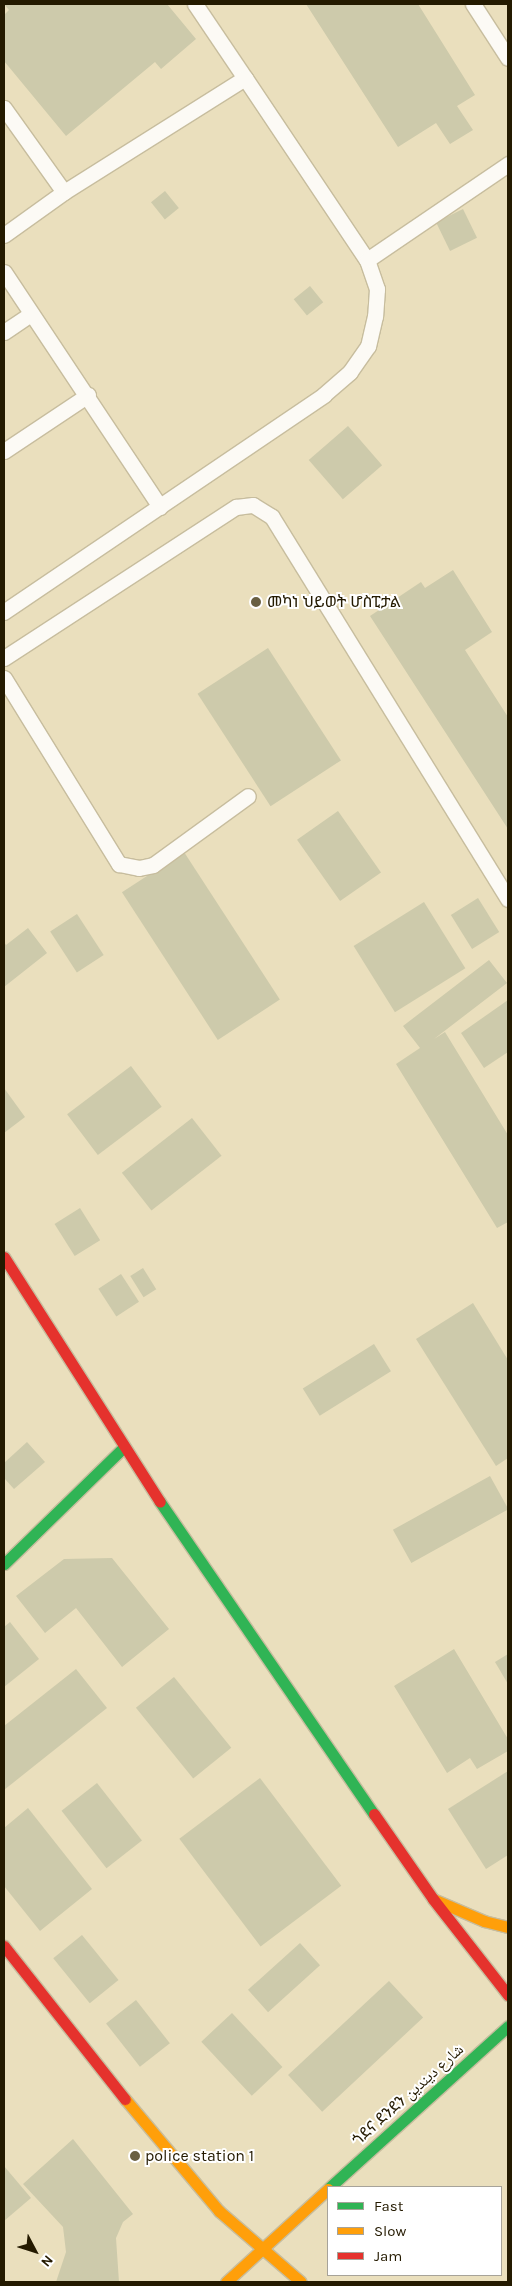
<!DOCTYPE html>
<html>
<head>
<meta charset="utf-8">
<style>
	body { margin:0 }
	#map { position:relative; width:512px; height:2286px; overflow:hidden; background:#eadfbd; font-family:Karla,"Noto Naskh Arabic","Noto Sans Ethiopic",sans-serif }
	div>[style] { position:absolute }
	.building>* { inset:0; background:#cdcaab; transform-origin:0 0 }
	.roads { filter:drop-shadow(1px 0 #c7bd9e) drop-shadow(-1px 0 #c7bd9e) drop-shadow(0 1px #c7bd9e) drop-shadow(0 -1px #c7bd9e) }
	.lane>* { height:15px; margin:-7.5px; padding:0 7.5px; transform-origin:7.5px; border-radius:7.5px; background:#fcfaf5 }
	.fast>* { height:11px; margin:-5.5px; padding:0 5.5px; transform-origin:5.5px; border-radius:5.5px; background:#30b455 }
	.slow>* { height:11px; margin:-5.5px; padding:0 5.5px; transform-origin:5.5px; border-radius:5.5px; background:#ff9f0a }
	.jam>* { height:11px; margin:-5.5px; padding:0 5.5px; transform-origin:5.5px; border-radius:5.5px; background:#e5322d }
	.dots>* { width:14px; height:14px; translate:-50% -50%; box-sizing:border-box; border:2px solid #fff; border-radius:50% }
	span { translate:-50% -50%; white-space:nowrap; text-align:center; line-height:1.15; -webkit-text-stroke:4px #fff; paint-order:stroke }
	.poi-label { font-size:16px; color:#241a00 }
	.left { translate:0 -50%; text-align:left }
	.street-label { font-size:16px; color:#241a00 }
	.frame { position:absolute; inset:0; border:5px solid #241a00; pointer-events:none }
	.legend { position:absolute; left:327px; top:2186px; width:175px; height:90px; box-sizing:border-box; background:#fff; border:1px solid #a7a399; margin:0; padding:6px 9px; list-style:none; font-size:15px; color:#241a00 }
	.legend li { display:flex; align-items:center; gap:10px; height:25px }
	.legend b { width:25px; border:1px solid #a7a399 }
	.north { position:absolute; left:10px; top:2226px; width:50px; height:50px; -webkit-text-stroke:4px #fff; paint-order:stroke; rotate:130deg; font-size:14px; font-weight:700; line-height:20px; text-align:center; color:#241a00 }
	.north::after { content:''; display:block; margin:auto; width:18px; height:22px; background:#241a00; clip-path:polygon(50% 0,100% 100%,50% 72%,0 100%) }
</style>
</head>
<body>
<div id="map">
	<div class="building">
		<i style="clip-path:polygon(4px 4px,167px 4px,196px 39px,161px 69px,155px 62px,66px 136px,4px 61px,4px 15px,9px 10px)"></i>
		<i style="clip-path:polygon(306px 4px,418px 4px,475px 95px,457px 106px,473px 130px,450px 144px,436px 123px,398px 147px)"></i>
		<i style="left:165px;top:191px;width:22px;height:18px;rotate:51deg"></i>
		<i style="left:463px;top:209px;width:32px;height:30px;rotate:64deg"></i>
		<i style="left:310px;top:286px;width:21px;height:21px;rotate:51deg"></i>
		<i style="left:348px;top:426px;width:52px;height:52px;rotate:49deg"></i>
		<i style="clip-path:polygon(453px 570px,492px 632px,465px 650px,508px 717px,508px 829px,370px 616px,421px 582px,425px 588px)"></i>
		<i style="left:268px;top:648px;width:134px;height:84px;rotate:57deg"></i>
		<i style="left:338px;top:811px;width:75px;height:50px;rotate:55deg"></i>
		<i style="left:184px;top:852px;width:176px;height:74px;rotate:57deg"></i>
		<i style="left:478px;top:898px;width:40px;height:32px;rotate:58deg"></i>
		<i style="left:424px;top:902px;width:78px;height:83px;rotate:58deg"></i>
		<i style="left:77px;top:914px;width:49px;height:32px;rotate:57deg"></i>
		<i style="clip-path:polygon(28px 928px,47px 953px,4px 987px,4px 942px,6px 945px)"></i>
		<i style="clip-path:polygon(489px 960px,507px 983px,434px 1039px,445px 1032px,508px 1135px,508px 1222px,497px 1228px,396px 1064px,420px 1048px,403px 1026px)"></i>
		<i style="clip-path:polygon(508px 1000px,508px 1052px,484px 1068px,461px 1033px)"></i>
		<i style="left:131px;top:1066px;width:51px;height:80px;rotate:53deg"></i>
		<i style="clip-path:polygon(4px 1088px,25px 1117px,4px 1133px)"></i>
		<i style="left:192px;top:1118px;width:48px;height:89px;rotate:52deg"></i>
		<i style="left:80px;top:1208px;width:38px;height:30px;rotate:58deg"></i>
		<i style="left:143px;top:1268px;width:25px;height:15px;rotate:58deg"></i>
		<i style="left:121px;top:1274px;width:33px;height:27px;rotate:57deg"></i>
		<i style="clip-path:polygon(473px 1303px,508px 1360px,508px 1458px,496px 1466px,416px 1339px)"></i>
		<i style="left:374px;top:1344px;width:32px;height:84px;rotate:58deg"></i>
		<i style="clip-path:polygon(27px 1442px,45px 1462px,14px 1489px,4px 1478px,4px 1463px)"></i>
		<i style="left:490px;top:1476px;width:38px;height:111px;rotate:61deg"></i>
		<i style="clip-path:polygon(112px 1558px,169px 1629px,122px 1667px,76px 1608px,45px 1633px,16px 1596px,64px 1559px)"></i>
		<i style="clip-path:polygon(10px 1622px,39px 1659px,4px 1687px,4px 1627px)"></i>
		<i style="clip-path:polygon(454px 1649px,508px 1739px,508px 1751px,477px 1769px,470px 1758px,447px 1773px,394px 1686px)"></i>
		<i style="clip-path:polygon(508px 1654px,508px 1684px,495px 1662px)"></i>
		<i style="clip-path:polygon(76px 1669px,107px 1708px,4px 1790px,4px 1726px)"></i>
		<i style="left:174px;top:1677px;width:91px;height:49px;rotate:51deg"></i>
		<i style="clip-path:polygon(508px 1771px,508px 1855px,486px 1869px,448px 1809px)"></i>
		<i style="left:260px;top:1778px;width:135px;height:101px;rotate:53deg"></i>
		<i style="left:97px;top:1783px;width:73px;height:45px;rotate:52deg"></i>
		<i style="clip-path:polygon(28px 1808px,92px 1889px,40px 1931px,4px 1886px,4px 1828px)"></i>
		<i style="left:82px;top:1935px;width:58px;height:37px;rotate:51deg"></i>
		<i style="left:300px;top:1943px;width:30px;height:70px;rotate:48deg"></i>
		<i style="left:389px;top:1981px;width:50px;height:138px;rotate:47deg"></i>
		<i style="left:136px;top:2000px;width:55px;height:38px;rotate:52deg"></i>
		<i style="left:232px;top:2013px;width:74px;height:42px;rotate:47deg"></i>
		<i style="clip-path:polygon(73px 2139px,133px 2214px,123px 2222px,116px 2238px,119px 2282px,56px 2282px,66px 2252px,63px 2227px,23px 2184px)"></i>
		<i style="clip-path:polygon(4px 2166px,31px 2198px,4px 2221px)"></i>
	</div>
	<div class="roads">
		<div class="lane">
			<i style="left:195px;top:4px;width:89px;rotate:56deg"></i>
			<i style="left:473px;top:4px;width:64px;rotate:57.1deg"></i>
			<i style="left:4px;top:108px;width:103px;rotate:54.5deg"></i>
			<i style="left:4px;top:235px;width:74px;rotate:-35.6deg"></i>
			<i style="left:64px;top:192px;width:214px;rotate:-32.2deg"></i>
			<i style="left:245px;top:78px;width:219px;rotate:56.2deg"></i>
			<i style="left:367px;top:260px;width:31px;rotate:71deg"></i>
			<i style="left:377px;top:289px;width:27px;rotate:94deg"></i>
			<i style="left:375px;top:316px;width:31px;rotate:103deg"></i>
			<i style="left:368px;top:346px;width:32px;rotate:125deg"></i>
			<i style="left:350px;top:372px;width:35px;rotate:139deg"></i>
			<i style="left:324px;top:395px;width:387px;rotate:145.9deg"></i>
			<i style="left:367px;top:260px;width:171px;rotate:-34.2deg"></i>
			<i style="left:4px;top:272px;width:282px;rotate:56.4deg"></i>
			<i style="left:4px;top:332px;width:32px;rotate:-34deg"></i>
			<i style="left:4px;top:451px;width:101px;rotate:-33.7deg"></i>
			<i style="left:4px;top:658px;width:277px;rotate:-33.1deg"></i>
			<i style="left:236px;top:507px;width:17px;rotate:-7deg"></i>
			<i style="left:253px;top:505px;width:22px;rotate:32deg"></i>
			<i style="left:272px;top:517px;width:449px;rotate:58.3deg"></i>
			<i style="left:4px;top:678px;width:219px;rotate:58.3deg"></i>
			<i style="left:119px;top:864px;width:20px;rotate:11deg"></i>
			<i style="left:139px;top:868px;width:14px;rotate:-12deg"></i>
			<i style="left:153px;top:865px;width:117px;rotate:-36deg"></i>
		</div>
		<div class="fast">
			<i style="left:160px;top:1502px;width:378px;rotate:55.6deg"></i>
			<i style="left:4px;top:1564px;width:166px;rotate:-44.3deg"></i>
			<i style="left:330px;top:2187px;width:240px;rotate:-42.1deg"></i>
		</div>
		<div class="slow">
			<i style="left:433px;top:1899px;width:56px;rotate:23.3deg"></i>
			<i style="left:484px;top:1921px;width:25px;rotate:14deg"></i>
			<i style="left:125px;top:2099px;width:146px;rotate:50deg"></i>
			<i style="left:219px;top:2211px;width:108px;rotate:40.9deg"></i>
			<i style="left:226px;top:2282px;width:138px;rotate:-42.4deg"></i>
		</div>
		<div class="jam">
			<i style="left:4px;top:1257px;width:290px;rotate:57.5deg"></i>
			<i style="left:374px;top:1814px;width:103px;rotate:55.2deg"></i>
			<i style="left:433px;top:1899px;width:122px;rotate:52deg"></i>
			<i style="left:4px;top:1946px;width:195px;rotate:51.7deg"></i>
		</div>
	</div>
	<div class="dots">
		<i style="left:256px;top:602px;background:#695f42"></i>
		<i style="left:135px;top:2156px;background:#695f42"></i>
	</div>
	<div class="poi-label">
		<span class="left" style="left:267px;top:602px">መካነ ህይወት ሆስፒታል</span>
		<span class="left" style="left:145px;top:2156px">police station 1</span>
	</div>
	<div class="street-label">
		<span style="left:408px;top:2095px;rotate:-42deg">ጎደና ደንደን شارع ديندين</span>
	</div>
	<div class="frame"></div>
	<ul class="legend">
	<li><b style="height:6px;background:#30b455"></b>Fast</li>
	<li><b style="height:6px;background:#ff9f0a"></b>Slow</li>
	<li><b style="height:6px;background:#e5322d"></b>Jam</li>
	</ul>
	<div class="north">N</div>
</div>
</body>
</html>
